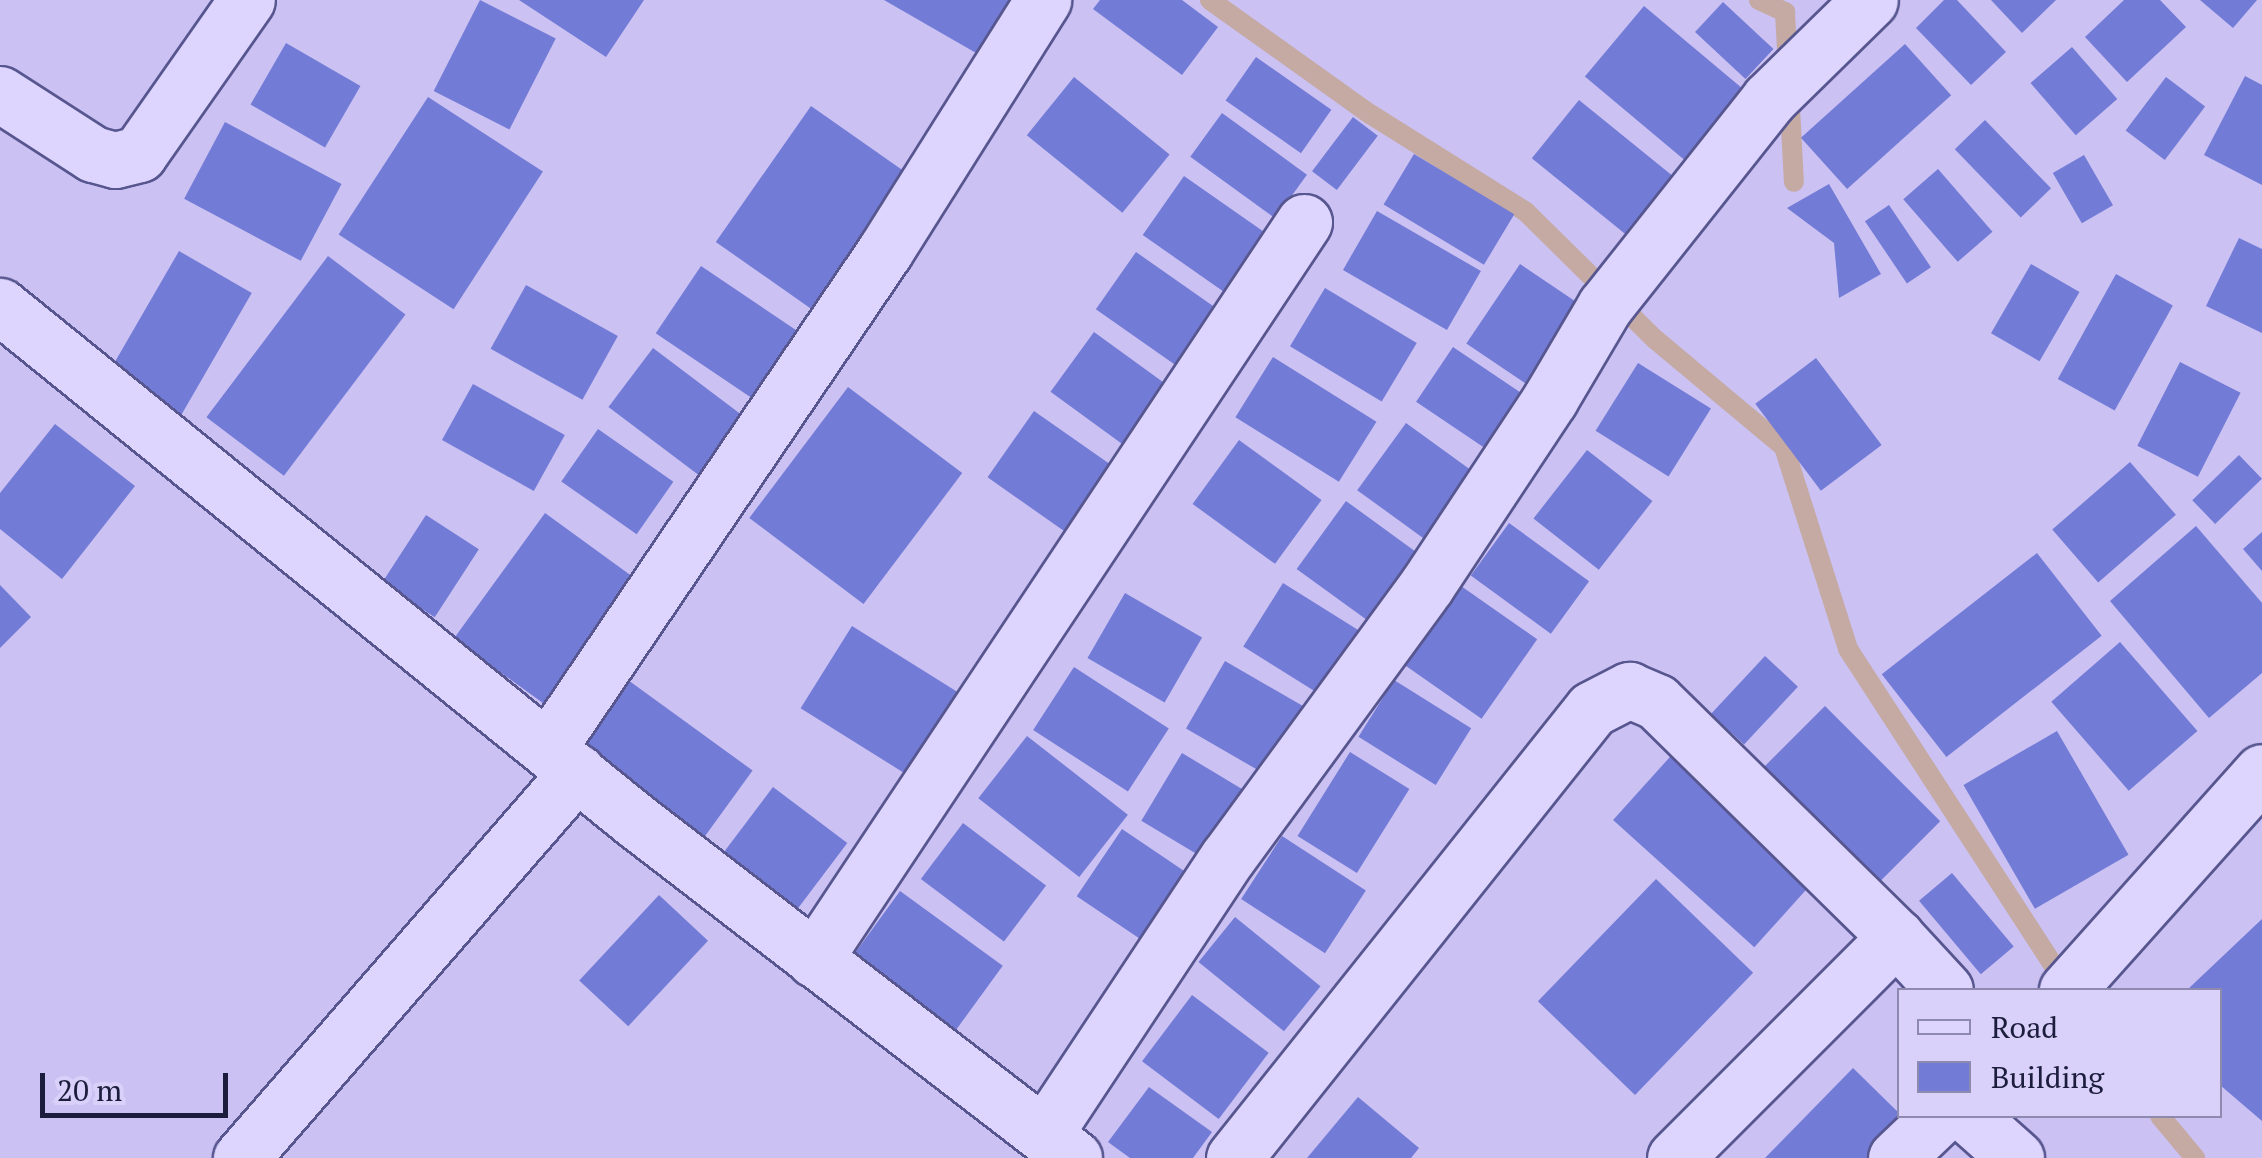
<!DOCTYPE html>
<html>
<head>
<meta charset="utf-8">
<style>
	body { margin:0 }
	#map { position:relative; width:2262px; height:1158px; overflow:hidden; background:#cbc1f3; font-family:"PT Serif",serif }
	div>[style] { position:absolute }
	.stream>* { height:20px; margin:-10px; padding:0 10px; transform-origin:10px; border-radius:10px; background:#c5aaa4 }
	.building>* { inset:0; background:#727bd6; transform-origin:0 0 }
	.roads { filter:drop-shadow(2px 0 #57568f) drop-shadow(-2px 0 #57568f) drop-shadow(0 2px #57568f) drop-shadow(0 -2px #57568f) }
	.minor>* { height:55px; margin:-27.5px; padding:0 27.5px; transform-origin:27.5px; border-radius:27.5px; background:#ddd5fd }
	span { translate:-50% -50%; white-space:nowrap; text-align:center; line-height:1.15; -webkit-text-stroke:10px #dad1fa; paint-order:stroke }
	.legend { position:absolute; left:1897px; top:988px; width:325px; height:130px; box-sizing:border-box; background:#dad1fa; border:2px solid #8e89ae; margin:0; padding:12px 18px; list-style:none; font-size:30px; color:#1c1d3d }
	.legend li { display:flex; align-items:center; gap:20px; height:50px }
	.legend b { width:50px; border:2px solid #8e89ae }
	.scale { position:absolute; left:40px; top:1073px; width:188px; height:45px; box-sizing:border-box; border:5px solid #1c1d3d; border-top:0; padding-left:12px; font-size:30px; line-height:35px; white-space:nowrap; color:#1c1d3d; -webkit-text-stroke:8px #dad1fa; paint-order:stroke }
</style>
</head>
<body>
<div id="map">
	<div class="stream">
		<i style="left:1210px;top:0;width:196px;rotate:35.5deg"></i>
		<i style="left:1370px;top:114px;width:184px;rotate:32.1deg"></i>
		<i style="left:1526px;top:212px;width:182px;rotate:44.6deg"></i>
		<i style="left:1656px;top:340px;width:167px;rotate:39.9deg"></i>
		<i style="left:1784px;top:447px;width:212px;rotate:72.4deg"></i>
		<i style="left:1848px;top:649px;width:401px;rotate:57deg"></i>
		<i style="left:1759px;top:0;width:29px;rotate:25deg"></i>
		<i style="left:1785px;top:12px;width:170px;rotate:87deg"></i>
		<i style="left:2160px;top:1116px;width:55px;rotate:50.2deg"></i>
	</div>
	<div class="building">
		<i style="left:480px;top:0;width:85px;height:102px;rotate:27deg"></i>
		<i style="clip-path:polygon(519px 0,644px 0,606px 57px)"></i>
		<i style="clip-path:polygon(884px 0,1024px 0,990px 61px)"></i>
		<i style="clip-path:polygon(1100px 0,1182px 0,1218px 27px,1182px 75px,1093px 9px)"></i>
		<i style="clip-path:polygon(1944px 0,1957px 0,2006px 52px,1971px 85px,1916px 28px)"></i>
		<i style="clip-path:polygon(1991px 0,2056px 0,2022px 33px)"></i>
		<i style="clip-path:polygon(2124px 0,2160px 0,2186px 27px,2127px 82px,2085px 37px)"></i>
		<i style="clip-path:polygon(2200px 0,2257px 0,2233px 28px)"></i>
		<i style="left:1723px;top:2px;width:69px;height:41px;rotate:43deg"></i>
		<i style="left:1644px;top:6px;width:132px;height:92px;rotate:40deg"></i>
		<i style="left:286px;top:43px;width:86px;height:71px;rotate:30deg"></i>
		<i style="left:1905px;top:44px;width:69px;height:140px;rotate:48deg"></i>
		<i style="left:2072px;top:47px;width:69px;height:55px;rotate:49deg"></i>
		<i style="left:1256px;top:57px;width:92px;height:53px;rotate:35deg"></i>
		<i style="clip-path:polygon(2245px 76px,2262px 85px,2262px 185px,2204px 155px)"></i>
		<i style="left:1074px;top:77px;width:123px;height:75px;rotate:39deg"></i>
		<i style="left:2166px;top:77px;width:49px;height:67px;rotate:37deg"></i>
		<i style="left:428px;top:97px;width:137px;height:164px;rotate:33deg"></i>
		<i style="left:1579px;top:100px;width:127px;height:75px;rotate:39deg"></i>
		<i style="left:811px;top:106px;width:128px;height:166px;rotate:35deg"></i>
		<i style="left:1222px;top:113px;width:105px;height:54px;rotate:36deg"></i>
		<i style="left:1353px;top:117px;width:31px;height:68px;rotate:37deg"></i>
		<i style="left:1985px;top:120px;width:95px;height:42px;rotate:46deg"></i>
		<i style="left:225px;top:122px;width:132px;height:87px;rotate:28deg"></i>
		<i style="left:1414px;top:154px;width:117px;height:59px;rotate:31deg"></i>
		<i style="left:2084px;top:155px;width:58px;height:36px;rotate:60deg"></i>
		<i style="left:1938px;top:169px;width:83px;height:46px;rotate:49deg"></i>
		<i style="left:1184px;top:176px;width:122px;height:72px;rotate:35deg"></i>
		<i style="clip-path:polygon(1829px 184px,1881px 274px,1839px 298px,1834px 243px,1787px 208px)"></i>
		<i style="left:1889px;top:205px;width:75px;height:29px;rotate:56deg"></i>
		<i style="left:1377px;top:211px;width:120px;height:68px;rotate:30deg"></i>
		<i style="clip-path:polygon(2239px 238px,2262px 249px,2262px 333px,2206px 306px)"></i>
		<i style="left:179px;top:251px;width:84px;height:141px;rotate:30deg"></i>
		<i style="left:1136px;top:252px;width:118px;height:70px;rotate:35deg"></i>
		<i style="left:328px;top:256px;width:97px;height:202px;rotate:37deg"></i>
		<i style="left:1520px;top:264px;width:93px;height:96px;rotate:34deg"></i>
		<i style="left:2031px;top:264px;width:56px;height:80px;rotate:30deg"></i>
		<i style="left:701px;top:266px;width:123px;height:81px;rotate:34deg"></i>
		<i style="left:2116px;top:274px;width:65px;height:120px;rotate:29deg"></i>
		<i style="left:526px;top:285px;width:105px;height:73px;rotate:29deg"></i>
		<i style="left:1325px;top:288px;width:107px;height:68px;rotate:31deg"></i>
		<i style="left:1094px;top:332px;width:109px;height:74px;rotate:36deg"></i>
		<i style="left:1453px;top:347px;width:107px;height:66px;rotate:34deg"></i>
		<i style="left:653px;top:348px;width:122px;height:74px;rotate:37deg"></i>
		<i style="left:1273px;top:357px;width:122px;height:71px;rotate:32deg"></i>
		<i style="left:1816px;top:358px;width:109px;height:76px;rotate:53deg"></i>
		<i style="left:2180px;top:362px;width:68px;height:94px;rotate:27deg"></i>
		<i style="left:1638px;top:363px;width:86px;height:80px;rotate:32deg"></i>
		<i style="left:473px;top:384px;width:105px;height:64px;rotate:29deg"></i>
		<i style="left:848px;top:387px;width:143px;height:164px;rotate:37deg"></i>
		<i style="left:1034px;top:411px;width:106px;height:81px;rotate:35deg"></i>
		<i style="left:1406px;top:423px;width:98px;height:83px;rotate:36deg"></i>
		<i style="clip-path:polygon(55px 424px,135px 486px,62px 579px,0 529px,0 493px)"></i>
		<i style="left:598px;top:429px;width:92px;height:64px;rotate:35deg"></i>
		<i style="left:1239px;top:440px;width:102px;height:79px;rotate:36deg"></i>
		<i style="left:1587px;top:450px;width:83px;height:87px;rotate:38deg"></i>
		<i style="left:2239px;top:455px;width:33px;height:65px;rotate:46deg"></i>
		<i style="left:2130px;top:462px;width:70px;height:103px;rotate:49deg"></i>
		<i style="left:1346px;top:501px;width:104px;height:84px;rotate:36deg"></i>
		<i style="left:545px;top:513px;width:116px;height:155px;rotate:36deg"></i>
		<i style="left:426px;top:515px;width:63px;height:81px;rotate:33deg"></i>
		<i style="left:1509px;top:523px;width:99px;height:65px;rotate:36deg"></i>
		<i style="clip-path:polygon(2196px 526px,2262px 603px,2262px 673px,2209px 718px,2110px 601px)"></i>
		<i style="clip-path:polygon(2262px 532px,2262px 571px,2243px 549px)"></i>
		<i style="left:2037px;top:553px;width:105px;height:197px;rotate:52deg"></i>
		<i style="left:1283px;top:583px;width:106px;height:75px;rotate:32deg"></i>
		<i style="clip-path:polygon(0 585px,31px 617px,0 648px)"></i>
		<i style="left:1461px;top:586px;width:93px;height:97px;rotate:35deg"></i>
		<i style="left:1125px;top:593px;width:89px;height:75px;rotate:30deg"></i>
		<i style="left:852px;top:626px;width:140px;height:97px;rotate:32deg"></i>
		<i style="left:2120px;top:642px;width:118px;height:91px;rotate:49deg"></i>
		<i style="left:1765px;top:656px;width:45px;height:79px;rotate:43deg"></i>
		<i style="left:1225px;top:661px;width:97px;height:78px;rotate:30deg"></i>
		<i style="left:1074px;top:667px;width:113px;height:75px;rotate:33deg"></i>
		<i style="left:628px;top:680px;width:154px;height:87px;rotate:36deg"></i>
		<i style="left:1394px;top:680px;width:91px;height:67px;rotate:32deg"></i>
		<i style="left:1825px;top:706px;width:163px;height:86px;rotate:45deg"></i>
		<i style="left:2057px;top:731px;width:143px;height:108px;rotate:60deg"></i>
		<i style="left:1027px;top:736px;width:128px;height:79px;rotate:38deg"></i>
		<i style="left:1678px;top:748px;width:190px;height:97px;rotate:42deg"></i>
		<i style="left:1350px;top:752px;width:70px;height:99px;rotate:32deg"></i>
		<i style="left:1182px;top:753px;width:86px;height:79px;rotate:31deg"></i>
		<i style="left:773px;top:787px;width:93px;height:89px;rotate:37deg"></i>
		<i style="left:963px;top:823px;width:104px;height:70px;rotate:37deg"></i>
		<i style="left:1122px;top:829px;width:91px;height:81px;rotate:34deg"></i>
		<i style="left:1282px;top:836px;width:100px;height:75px;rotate:33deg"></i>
		<i style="left:1952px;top:873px;width:96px;height:43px;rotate:50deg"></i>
		<i style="left:1656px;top:879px;width:135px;height:170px;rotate:44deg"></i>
		<i style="left:900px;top:891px;width:127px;height:83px;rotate:36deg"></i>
		<i style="left:659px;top:895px;width:67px;height:117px;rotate:43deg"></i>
		<i style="left:1235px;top:917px;width:110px;height:58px;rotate:39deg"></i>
		<i style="clip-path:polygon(2262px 919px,2262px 1121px,2220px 1085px,2220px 990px,2187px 990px)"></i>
		<i style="left:1192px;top:995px;width:96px;height:83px;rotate:37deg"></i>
		<i style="clip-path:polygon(1853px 1068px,1902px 1116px,1875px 1158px,1765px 1158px)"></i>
		<i style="clip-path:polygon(1149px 1087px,1212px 1132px,1193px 1158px,1130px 1158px,1108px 1142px)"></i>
		<i style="clip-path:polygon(1358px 1097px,1419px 1148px,1411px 1158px,1307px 1158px)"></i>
	</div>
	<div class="roads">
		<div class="minor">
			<i style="left:0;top:94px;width:111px;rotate:32.8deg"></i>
			<i style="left:93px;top:154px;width:23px;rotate:15deg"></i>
			<i style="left:115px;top:160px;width:25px;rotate:-14deg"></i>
			<i style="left:139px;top:154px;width:188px;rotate:-55deg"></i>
			<i style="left:0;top:306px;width:817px;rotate:38.99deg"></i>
			<i style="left:635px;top:820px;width:554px;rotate:37.59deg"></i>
			<i style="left:548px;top:748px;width:600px;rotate:-55.86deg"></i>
			<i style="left:885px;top:251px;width:297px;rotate:-57.8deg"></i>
			<i style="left:814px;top:959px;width:885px;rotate:-56.38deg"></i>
			<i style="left:2067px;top:990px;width:292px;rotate:-48.2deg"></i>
			<i style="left:1969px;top:1116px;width:63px;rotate:41.8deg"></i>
			<i style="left:1045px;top:1133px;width:331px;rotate:-56.5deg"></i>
			<i style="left:1228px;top:857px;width:337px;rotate:-53.8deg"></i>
			<i style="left:1427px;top:585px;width:223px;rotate:-56.5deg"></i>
			<i style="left:1550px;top:399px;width:108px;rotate:-59.4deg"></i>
			<i style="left:1605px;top:306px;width:264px;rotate:-51.6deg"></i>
			<i style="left:1769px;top:99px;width:141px;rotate:-44.4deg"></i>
			<i style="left:241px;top:1158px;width:512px;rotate:-48.96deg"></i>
			<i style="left:1234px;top:1158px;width:574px;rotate:-51.43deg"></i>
			<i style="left:1592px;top:709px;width:42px;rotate:-27.2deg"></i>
			<i style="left:1629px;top:690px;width:30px;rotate:23deg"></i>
			<i style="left:1657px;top:702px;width:335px;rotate:44.5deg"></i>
			<i style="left:1675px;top:1158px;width:313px;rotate:-45deg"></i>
			<i style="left:1896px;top:937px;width:72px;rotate:47.2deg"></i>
			<i style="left:1896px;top:1158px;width:61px;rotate:-43.7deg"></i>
		</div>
	</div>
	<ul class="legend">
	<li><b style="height:12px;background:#ddd5fd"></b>Road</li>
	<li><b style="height:28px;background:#727bd6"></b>Building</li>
	</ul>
	<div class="scale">20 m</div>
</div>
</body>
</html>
